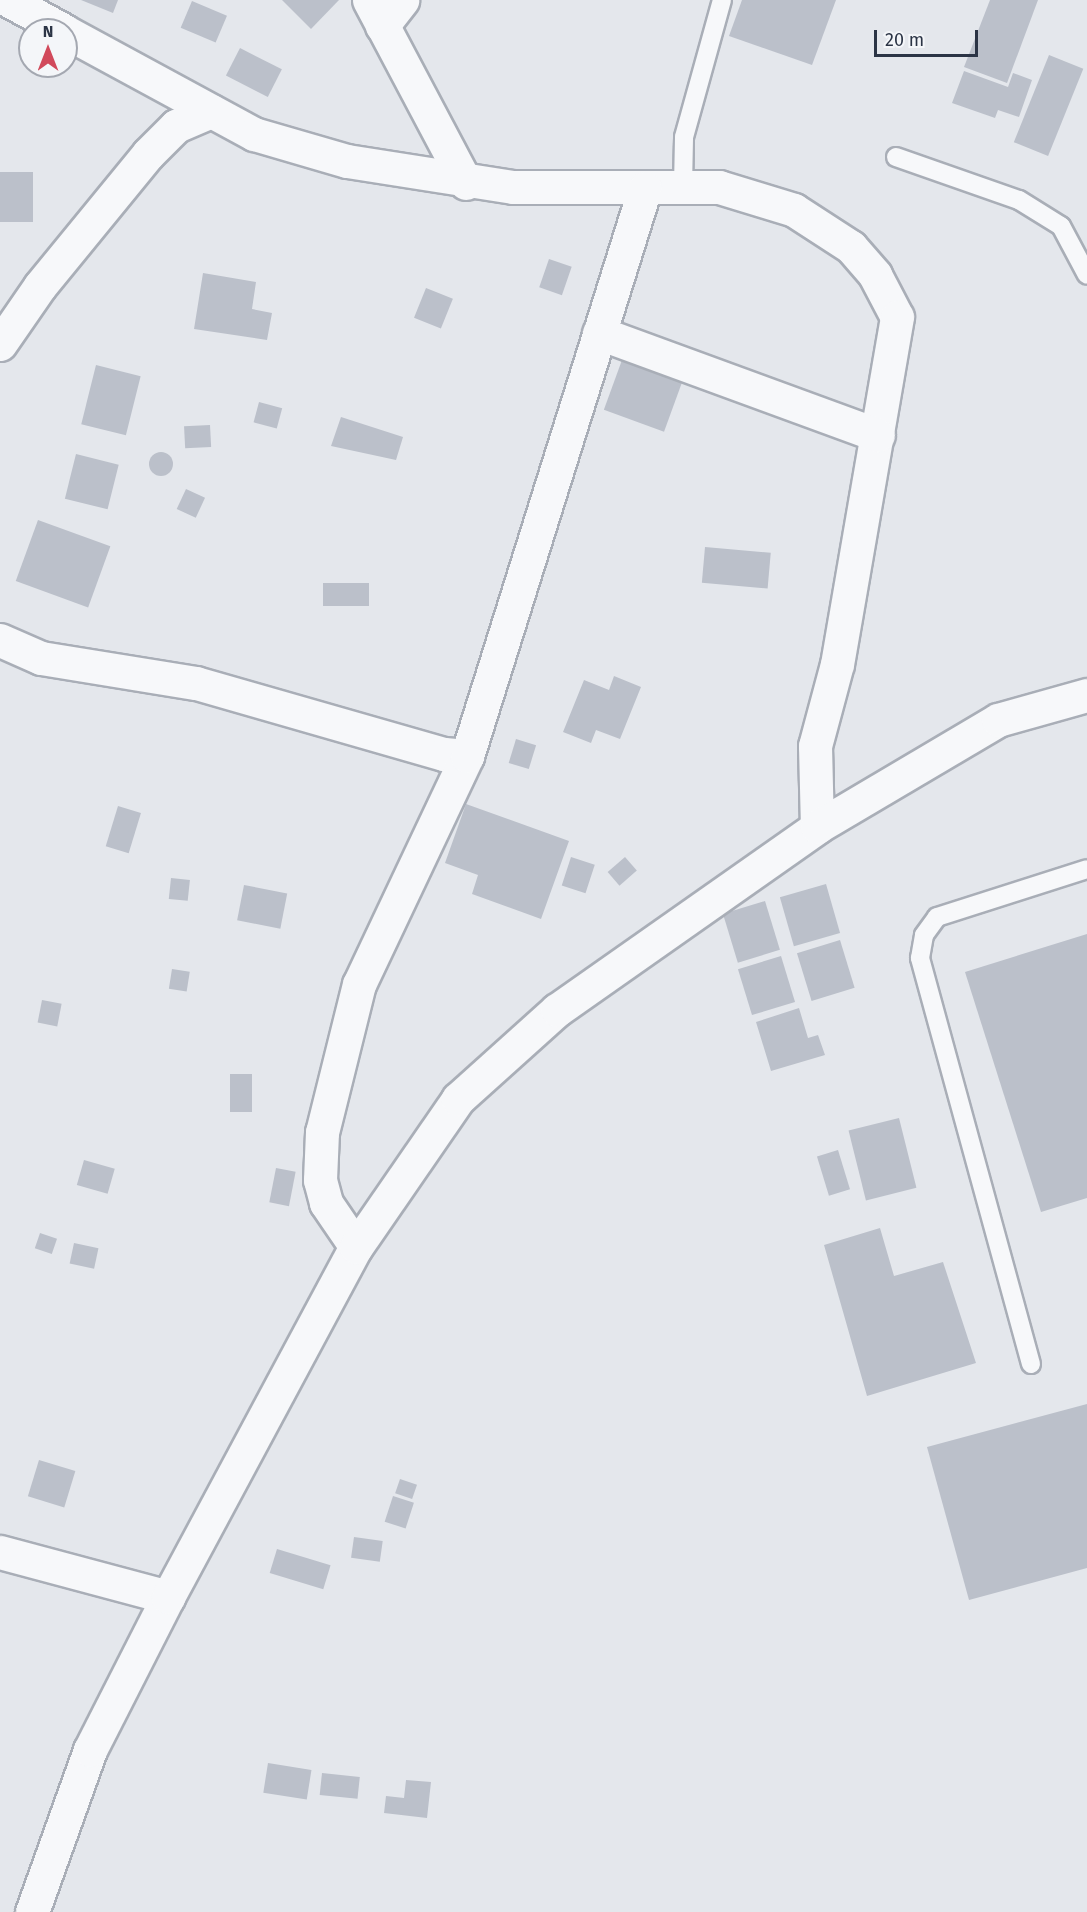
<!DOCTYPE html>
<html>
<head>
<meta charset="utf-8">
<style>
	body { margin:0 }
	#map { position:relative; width:1087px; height:1912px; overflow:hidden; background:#e4e7ec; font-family:"Fira Sans",sans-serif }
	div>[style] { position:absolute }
	.building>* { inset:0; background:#bbc0ca; transform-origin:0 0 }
	.round { border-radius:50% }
	.roads { filter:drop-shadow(2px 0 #a9aeb7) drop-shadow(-2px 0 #a9aeb7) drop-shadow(0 2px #a9aeb7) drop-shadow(0 -2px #a9aeb7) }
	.service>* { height:18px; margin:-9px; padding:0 9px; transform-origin:9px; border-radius:9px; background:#f7f8fa }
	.minor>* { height:33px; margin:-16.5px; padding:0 16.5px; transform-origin:16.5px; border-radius:16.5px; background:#f7f8fa }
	span { translate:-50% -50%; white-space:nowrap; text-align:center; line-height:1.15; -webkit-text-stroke:5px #f4f6f9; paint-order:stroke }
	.north { position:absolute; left:18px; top:18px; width:60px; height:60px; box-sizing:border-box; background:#f4f6f9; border:2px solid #a4a8b1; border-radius:50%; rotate:0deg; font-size:16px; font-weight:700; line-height:24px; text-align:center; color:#2b3445 }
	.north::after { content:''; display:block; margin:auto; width:21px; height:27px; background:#d1495b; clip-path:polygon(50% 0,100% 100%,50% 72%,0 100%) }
	.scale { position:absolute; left:874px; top:30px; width:104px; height:27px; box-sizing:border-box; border:3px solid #2b3445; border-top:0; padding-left:8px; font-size:18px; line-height:21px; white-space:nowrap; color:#2b3445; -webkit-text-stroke:4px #f4f6f9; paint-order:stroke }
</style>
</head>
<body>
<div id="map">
	<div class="building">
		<i style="clip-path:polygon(81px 0,118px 0,113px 13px)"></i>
		<i style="clip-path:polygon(282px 0,339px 0,311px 29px)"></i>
		<i style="clip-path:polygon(742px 0,836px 0,812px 65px,729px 36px)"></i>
		<i style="clip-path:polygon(990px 0,1038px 0,1007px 83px,964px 67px)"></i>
		<i style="left:192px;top:1px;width:38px;height:29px;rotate:23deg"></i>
		<i style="left:240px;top:48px;width:47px;height:31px;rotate:27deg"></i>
		<i style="left:1049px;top:55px;width:37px;height:94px;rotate:22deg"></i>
		<i style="clip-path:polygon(964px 71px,1008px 87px,1013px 73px,1032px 80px,1019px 117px,998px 110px,995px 118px,952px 103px)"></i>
		<i style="left:0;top:172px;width:33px;height:50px"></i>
		<i style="left:549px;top:259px;width:24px;height:30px;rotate:19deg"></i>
		<i style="clip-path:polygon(203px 273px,256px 282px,252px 309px,272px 313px,267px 340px,194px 329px)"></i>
		<i style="left:426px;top:288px;width:29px;height:32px;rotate:22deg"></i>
		<i style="left:622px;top:360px;width:64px;height:53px;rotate:20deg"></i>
		<i style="left:96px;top:365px;width:46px;height:61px;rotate:14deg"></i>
		<i style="left:259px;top:402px;width:24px;height:21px;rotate:15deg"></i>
		<i style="clip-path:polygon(341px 417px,403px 437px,396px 460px,331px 446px)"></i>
		<i style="left:210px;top:425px;width:22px;height:26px;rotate:87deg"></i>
		<i class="round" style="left:149px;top:452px;width:24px;height:24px"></i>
		<i style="left:76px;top:454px;width:44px;height:46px;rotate:14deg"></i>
		<i style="left:186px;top:489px;width:21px;height:22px;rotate:25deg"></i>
		<i style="left:38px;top:520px;width:77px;height:65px;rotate:20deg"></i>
		<i style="left:705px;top:547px;width:66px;height:36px;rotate:5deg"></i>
		<i style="left:323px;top:583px;width:46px;height:23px"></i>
		<i style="clip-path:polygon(614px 676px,641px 687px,620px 739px,596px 730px,591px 743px,563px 732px,584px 680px,609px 690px)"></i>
		<i style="left:516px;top:739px;width:21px;height:25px;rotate:17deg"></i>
		<i style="clip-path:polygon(466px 804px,569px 841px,541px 919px,472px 894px,478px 875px,445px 863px)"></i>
		<i style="left:118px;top:806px;width:24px;height:42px;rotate:17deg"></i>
		<i style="left:571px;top:857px;width:25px;height:30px;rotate:18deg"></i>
		<i style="left:625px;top:857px;width:18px;height:23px;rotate:49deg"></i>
		<i style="left:171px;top:878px;width:19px;height:21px;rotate:6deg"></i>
		<i style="left:826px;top:884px;width:51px;height:48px;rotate:74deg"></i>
		<i style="left:244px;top:885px;width:44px;height:36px;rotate:11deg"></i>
		<i style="left:765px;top:901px;width:51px;height:44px;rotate:73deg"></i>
		<i style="clip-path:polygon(1087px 934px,1087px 1198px,1041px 1212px,965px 972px)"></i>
		<i style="left:840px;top:940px;width:50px;height:45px;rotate:73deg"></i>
		<i style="left:781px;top:956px;width:48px;height:45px;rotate:73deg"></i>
		<i style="left:172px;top:969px;width:18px;height:20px;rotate:9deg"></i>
		<i style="left:42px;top:1000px;width:20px;height:23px;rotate:11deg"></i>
		<i style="clip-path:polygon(799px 1008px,808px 1038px,818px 1035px,825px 1055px,771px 1071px,756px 1022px)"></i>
		<i style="left:230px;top:1074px;width:22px;height:38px"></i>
		<i style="left:899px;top:1118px;width:72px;height:52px;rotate:76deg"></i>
		<i style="left:838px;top:1150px;width:41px;height:22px;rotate:73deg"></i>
		<i style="left:84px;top:1160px;width:32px;height:26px;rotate:16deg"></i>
		<i style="left:276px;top:1168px;width:20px;height:35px;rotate:11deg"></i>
		<i style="clip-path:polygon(880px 1228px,894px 1276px,943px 1262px,976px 1363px,867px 1396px,824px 1245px)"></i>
		<i style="left:40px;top:1233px;width:18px;height:16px;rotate:19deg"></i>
		<i style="left:74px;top:1243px;width:25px;height:21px;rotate:12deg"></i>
		<i style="clip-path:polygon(1087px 1404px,1087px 1568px,969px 1600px,927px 1447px)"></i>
		<i style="left:39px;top:1460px;width:38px;height:38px;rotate:17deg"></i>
		<i style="left:400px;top:1479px;width:18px;height:15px;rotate:19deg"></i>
		<i style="left:393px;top:1496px;width:22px;height:27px;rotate:18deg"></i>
		<i style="left:354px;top:1537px;width:29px;height:21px;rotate:8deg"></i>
		<i style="left:277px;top:1549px;width:56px;height:25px;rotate:17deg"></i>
		<i style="left:268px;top:1763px;width:44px;height:30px;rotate:9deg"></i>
		<i style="left:322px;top:1773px;width:38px;height:22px;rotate:6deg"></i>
		<i style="clip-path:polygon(406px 1780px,431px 1782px,427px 1818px,384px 1813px,386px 1796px,404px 1798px)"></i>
	</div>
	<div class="roads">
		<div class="service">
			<i style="left:896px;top:157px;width:130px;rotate:19.3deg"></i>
			<i style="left:1019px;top:200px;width:49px;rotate:31.8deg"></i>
			<i style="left:1061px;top:226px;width:55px;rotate:62deg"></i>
			<i style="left:683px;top:186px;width:49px;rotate:-88.8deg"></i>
			<i style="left:684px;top:137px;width:142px;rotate:-74.5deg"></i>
			<i style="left:1031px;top:1364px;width:421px;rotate:-105.3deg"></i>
			<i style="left:920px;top:958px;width:23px;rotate:-80deg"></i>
			<i style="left:924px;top:935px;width:22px;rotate:-54deg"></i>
			<i style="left:937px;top:917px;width:157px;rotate:-17.7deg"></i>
		</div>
		<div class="minor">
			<i style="left:8px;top:0;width:63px;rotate:28.6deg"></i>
			<i style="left:369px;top:0;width:207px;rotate:62.1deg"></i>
			<i style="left:382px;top:26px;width:33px;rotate:-52deg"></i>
			<i style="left:66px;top:32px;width:214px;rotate:28.5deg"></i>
			<i style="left:254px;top:134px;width:97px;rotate:16.2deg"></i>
			<i style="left:347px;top:161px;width:168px;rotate:8.9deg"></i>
			<i style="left:513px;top:187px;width:206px"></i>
			<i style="left:719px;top:187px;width:78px;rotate:17deg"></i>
			<i style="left:794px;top:210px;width:68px;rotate:33deg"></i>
			<i style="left:851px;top:247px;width:37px;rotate:49deg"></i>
			<i style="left:875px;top:275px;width:47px;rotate:62.4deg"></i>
			<i style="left:897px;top:317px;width:352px;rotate:99.8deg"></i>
			<i style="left:837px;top:664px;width:85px;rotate:105deg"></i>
			<i style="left:815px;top:746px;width:81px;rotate:88.6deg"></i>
			<i style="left:599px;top:333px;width:297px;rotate:20.1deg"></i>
			<i style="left:0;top:344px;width:70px;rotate:-55.4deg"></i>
			<i style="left:40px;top:286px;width:171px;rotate:-50.7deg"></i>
			<i style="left:148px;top:154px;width:40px;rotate:-45deg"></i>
			<i style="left:176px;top:126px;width:38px;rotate:-23deg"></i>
			<i style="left:0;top:640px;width:45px;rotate:23.7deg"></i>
			<i style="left:41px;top:658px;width:157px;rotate:9.2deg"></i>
			<i style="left:196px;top:683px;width:258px;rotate:16deg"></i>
			<i style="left:444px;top:754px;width:23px;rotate:5deg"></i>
			<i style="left:467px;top:756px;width:252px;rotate:115.3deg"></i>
			<i style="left:359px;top:984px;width:153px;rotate:104deg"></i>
			<i style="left:322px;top:1132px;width:48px;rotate:92.4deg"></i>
			<i style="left:320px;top:1180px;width:24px;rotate:75deg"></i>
			<i style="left:326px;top:1203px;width:53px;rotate:55.7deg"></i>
			<i style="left:467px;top:756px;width:595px;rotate:-72.6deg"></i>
			<i style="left:0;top:1552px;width:174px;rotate:15deg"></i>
			<i style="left:32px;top:1912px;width:172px;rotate:-70.3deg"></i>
			<i style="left:90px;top:1750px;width:172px;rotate:-63deg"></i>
			<i style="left:168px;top:1597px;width:397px;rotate:-61.8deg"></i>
			<i style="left:356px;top:1247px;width:180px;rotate:-55.4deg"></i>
			<i style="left:458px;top:1099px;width:133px;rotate:-42deg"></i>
			<i style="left:557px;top:1010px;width:318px;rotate:-35.1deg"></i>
			<i style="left:817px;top:827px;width:210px;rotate:-30.6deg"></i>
			<i style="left:998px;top:720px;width:92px;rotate:-15.7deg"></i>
		</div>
	</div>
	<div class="north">N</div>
	<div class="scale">20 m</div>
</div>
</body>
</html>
